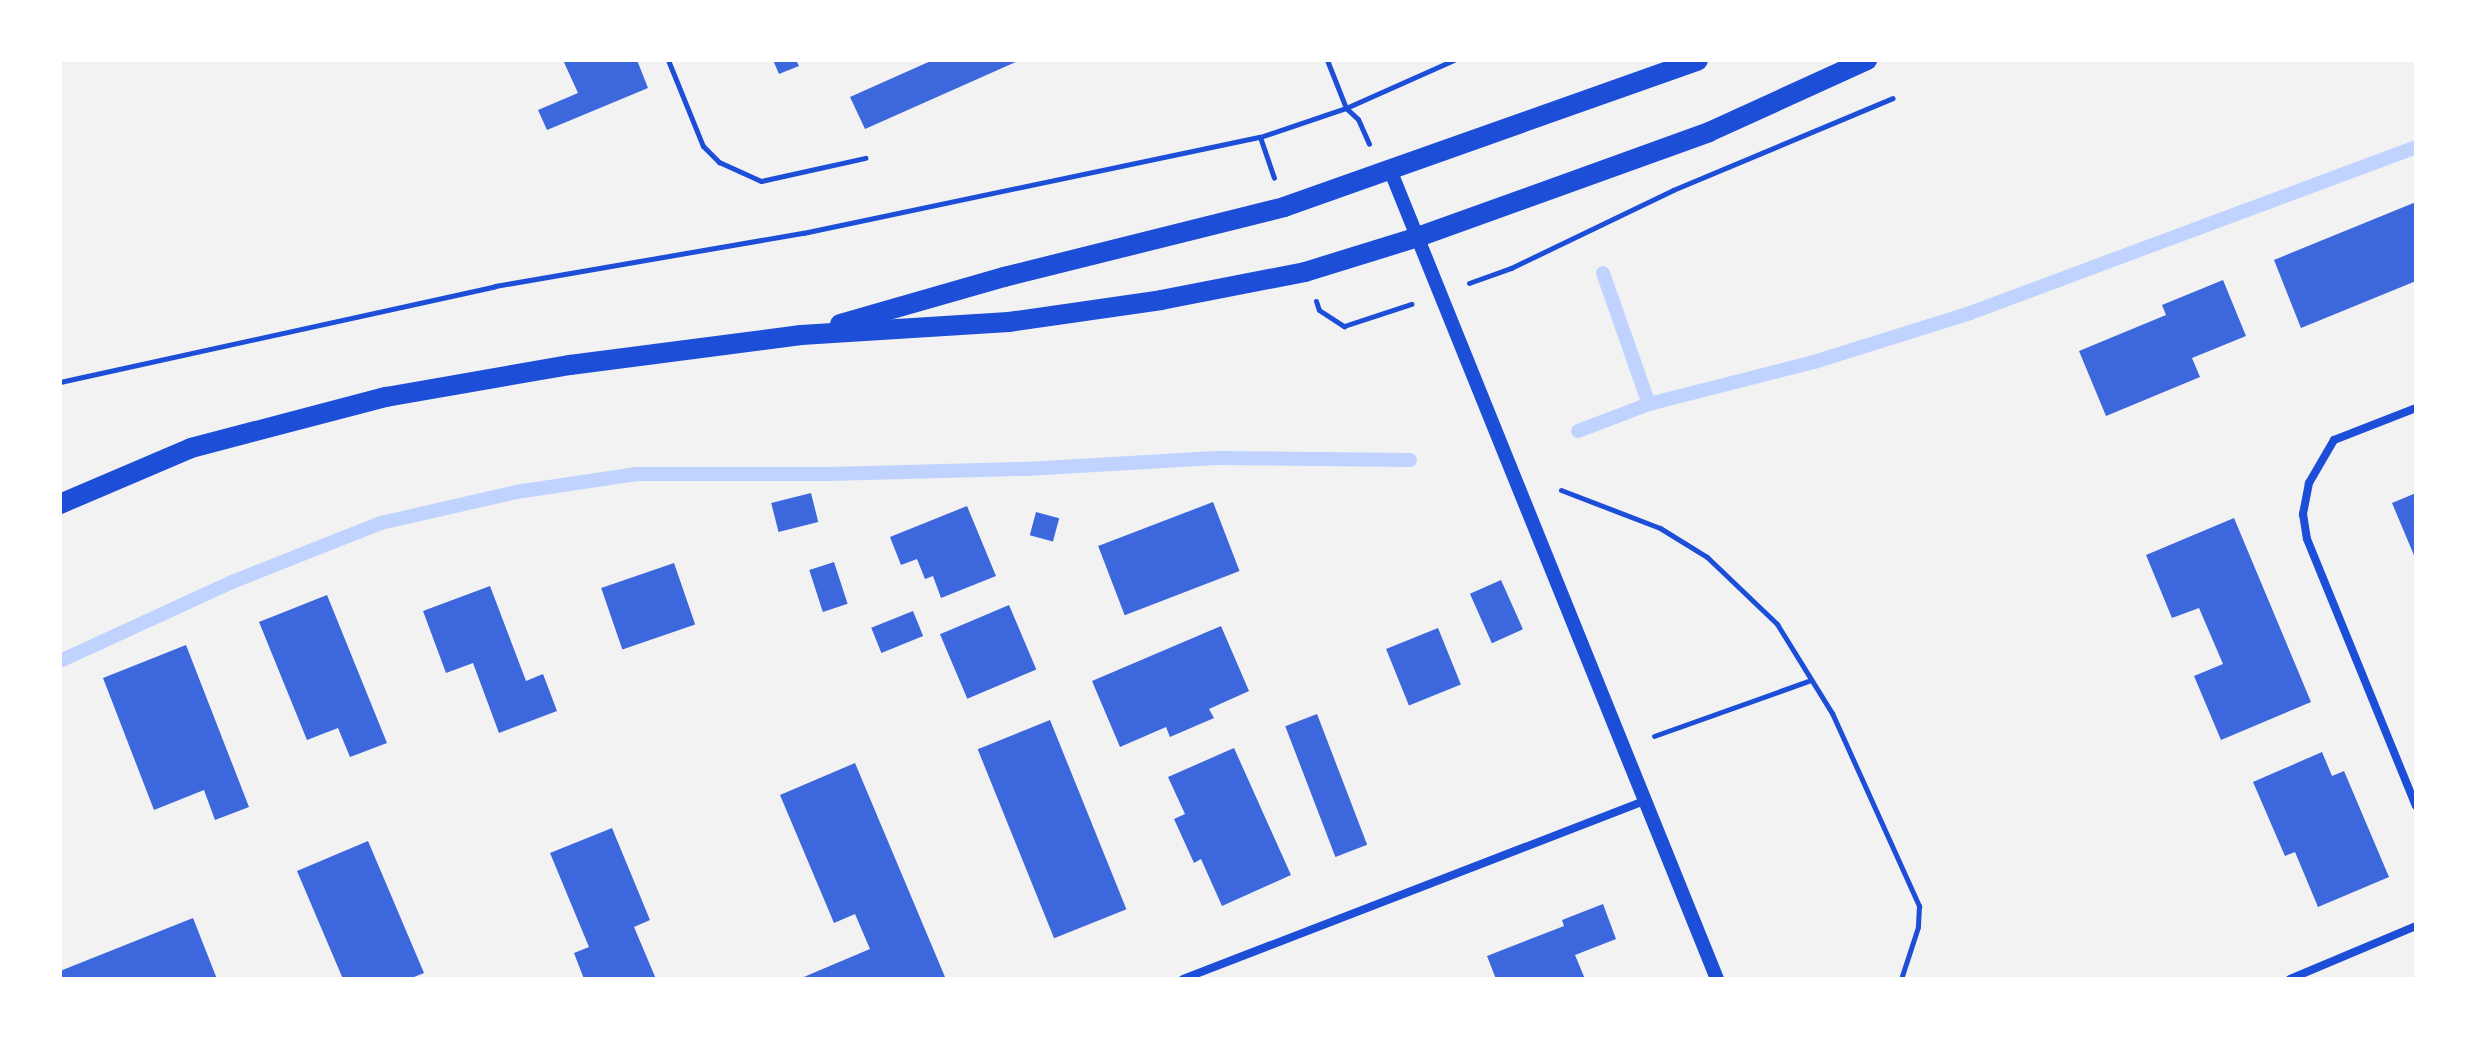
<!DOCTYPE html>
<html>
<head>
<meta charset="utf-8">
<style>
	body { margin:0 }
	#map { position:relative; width:2476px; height:1039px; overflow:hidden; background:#f2f2f2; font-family:Cabin,sans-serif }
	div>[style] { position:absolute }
	.stream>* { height:14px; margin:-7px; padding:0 7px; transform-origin:7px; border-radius:7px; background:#bfd3fe }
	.building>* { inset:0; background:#3d67dc; transform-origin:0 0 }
	.path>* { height:5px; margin:-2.5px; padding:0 2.5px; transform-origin:2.5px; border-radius:2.5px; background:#1d4ed8 }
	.minor>* { height:8px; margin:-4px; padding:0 4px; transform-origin:4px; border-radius:4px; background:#1d4ed8 }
	.tertiary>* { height:14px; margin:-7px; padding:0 7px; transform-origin:7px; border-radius:7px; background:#1d4ed8 }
	.primary>* { height:20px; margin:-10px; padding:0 10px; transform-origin:10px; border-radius:10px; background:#1d4ed8 }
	span { translate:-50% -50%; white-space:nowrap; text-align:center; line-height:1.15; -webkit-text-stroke:6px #fff; paint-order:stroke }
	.frame { position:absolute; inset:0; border:62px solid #fff; pointer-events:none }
</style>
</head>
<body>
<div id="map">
	<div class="stream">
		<i style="left:1603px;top:273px;width:139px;rotate:70.7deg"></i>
		<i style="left:1578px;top:431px;width:76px;rotate:-20.8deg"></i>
		<i style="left:1649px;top:404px;width:170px;rotate:-14.3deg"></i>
		<i style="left:1814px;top:362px;width:164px;rotate:-17.4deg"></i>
		<i style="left:1970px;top:313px;width:476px;rotate:-20.4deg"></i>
		<i style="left:60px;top:661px;width:189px;rotate:-24.7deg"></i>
		<i style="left:232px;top:582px;width:160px;rotate:-21.6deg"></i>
		<i style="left:381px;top:523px;width:139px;rotate:-12.9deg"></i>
		<i style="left:516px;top:492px;width:122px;rotate:-8.5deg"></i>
		<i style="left:637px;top:474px;width:192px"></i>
		<i style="left:829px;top:474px;width:197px;rotate:-1.5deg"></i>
		<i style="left:1026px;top:469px;width:190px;rotate:-3.3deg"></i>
		<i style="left:1216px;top:458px;width:194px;rotate:0.6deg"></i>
	</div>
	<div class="building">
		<i style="clip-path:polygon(563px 60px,637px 60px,648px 88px,547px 130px,538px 110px,578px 93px)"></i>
		<i style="clip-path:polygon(773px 60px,796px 60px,799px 66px,779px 74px)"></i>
		<i style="clip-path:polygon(933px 60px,1020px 60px,865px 129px,850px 97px)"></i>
		<i style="clip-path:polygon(2416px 202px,2416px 281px,2301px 328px,2274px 260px)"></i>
		<i style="clip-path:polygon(2223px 280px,2246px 336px,2192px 358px,2200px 377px,2106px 416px,2079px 351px,2166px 315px,2162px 305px)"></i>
		<i style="left:811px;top:493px;width:30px;height:41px;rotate:76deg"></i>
		<i style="clip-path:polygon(2416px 493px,2416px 560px,2392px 503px)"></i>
		<i style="left:1213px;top:502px;width:74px;height:123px;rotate:69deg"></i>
		<i style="clip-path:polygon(967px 506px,996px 576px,941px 598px,933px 576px,925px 579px,917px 559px,901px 565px,890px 537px)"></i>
		<i style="left:1036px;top:512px;width:24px;height:24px;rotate:15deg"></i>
		<i style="clip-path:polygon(2234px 518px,2311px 702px,2221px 740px,2194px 676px,2223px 664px,2199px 608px,2172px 618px,2146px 555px)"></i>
		<i style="left:834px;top:562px;width:44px;height:26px;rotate:72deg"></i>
		<i style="left:674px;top:563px;width:65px;height:77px;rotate:71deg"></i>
		<i style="left:1501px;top:580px;width:54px;height:34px;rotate:66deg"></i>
		<i style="clip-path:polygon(490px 586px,526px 681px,543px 674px,557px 711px,499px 733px,473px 663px,446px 673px,423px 611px)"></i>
		<i style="clip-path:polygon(327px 595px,387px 743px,350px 757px,338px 728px,307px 740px,259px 622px)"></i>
		<i style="left:1009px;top:605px;width:70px;height:75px;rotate:67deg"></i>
		<i style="left:913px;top:611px;width:27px;height:45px;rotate:68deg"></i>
		<i style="clip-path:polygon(1221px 626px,1249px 691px,1209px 709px,1214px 718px,1170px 737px,1166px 727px,1120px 747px,1092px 681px)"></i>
		<i style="left:1438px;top:628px;width:61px;height:56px;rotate:68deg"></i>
		<i style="clip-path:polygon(186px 645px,249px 807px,215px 820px,204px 790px,154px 810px,103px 678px)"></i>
		<i style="left:1317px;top:714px;width:140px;height:34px;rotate:69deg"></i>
		<i style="left:1050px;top:720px;width:204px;height:78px;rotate:68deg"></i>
		<i style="clip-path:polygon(1234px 748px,1291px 875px,1222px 906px,1201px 859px,1194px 863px,1174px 819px,1185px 814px,1168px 777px)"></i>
		<i style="clip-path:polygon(2322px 752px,2332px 776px,2344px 771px,2389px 877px,2318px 907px,2295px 852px,2285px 856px,2253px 782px)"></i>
		<i style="clip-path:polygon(855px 763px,945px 977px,940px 979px,799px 979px,870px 949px,855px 914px,834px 923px,780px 795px)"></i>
		<i style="clip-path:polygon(612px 828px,650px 920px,634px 927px,656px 979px,584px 979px,574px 953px,589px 947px,550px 853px)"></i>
		<i style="clip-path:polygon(368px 841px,424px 973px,409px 979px,343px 979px,297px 871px)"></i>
		<i style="clip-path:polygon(1603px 904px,1616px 939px,1575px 955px,1585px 979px,1496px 979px,1487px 956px,1564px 926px,1562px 920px)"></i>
		<i style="clip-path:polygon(193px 918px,217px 979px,60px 979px,60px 971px)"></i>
	</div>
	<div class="path">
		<i style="left:668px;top:60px;width:93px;rotate:67.9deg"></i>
		<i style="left:703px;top:146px;width:23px;rotate:45deg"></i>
		<i style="left:719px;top:162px;width:46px;rotate:24.3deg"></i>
		<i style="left:761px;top:181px;width:107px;rotate:-12.5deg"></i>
		<i style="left:1327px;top:60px;width:52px;rotate:68.4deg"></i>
		<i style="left:1346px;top:108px;width:16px;rotate:43deg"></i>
		<i style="left:1358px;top:119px;width:27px;rotate:66deg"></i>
		<i style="left:1260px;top:137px;width:43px;rotate:71.1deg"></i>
		<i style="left:1469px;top:283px;width:45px;rotate:-19.7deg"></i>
		<i style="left:1511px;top:268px;width:180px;rotate:-25.7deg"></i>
		<i style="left:1673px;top:190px;width:238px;rotate:-22.7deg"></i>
		<i style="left:1316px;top:301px;width:9px;rotate:72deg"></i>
		<i style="left:1319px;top:310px;width:30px;rotate:33deg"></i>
		<i style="left:1344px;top:326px;width:71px;rotate:-18.2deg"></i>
		<i style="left:60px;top:382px;width:445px;rotate:-12.4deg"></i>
		<i style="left:495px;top:286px;width:313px;rotate:-9.8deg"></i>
		<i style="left:803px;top:233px;width:467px;rotate:-11.9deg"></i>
		<i style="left:1260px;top:137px;width:91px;rotate:-18.6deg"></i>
		<i style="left:1346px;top:108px;width:118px;rotate:-24deg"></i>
		<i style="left:1561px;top:490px;width:106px;rotate:21deg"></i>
		<i style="left:1660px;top:528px;width:55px;rotate:31.7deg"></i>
		<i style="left:1707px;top:557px;width:97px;rotate:43.7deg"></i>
		<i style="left:1777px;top:624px;width:105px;rotate:58.3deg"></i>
		<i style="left:1832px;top:713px;width:212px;rotate:65.7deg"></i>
		<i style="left:1919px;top:906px;width:21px;rotate:93deg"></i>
		<i style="left:1918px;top:927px;width:55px;rotate:108.1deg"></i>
		<i style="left:1654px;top:736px;width:167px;rotate:-19.6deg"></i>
	</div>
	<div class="minor">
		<i style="left:2416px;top:408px;width:88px;rotate:158.7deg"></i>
		<i style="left:2334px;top:440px;width:50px;rotate:120.2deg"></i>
		<i style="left:2309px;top:483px;width:32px;rotate:101deg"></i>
		<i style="left:2303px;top:514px;width:25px;rotate:81deg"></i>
		<i style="left:2307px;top:539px;width:288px;rotate:67.8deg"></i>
		<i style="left:1183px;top:979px;width:495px;rotate:-21.1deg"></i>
		<i style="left:2290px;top:979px;width:137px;rotate:-22.8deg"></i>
	</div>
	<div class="tertiary">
		<i style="left:1391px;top:172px;width:870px;rotate:68deg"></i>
	</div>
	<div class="primary">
		<i style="left:840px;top:324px;width:171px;rotate:-16deg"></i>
		<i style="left:1004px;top:277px;width:289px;rotate:-14deg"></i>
		<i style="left:1284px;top:207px;width:439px;rotate:-19.5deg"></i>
		<i style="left:60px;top:504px;width:142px;rotate:-23.1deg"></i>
		<i style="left:191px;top:448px;width:202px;rotate:-14.7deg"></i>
		<i style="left:386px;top:397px;width:187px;rotate:-9.9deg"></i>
		<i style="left:570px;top:365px;width:233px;rotate:-7.4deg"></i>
		<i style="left:801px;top:335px;width:208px;rotate:-3.6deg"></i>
		<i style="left:1009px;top:322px;width:154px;rotate:-8.2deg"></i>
		<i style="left:1161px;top:300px;width:147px;rotate:-11deg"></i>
		<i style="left:1305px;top:272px;width:115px;rotate:-17.2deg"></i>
		<i style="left:1415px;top:238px;width:313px;rotate:-19.8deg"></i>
		<i style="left:1709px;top:132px;width:174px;rotate:-24.5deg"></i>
	</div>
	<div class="frame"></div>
</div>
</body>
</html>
